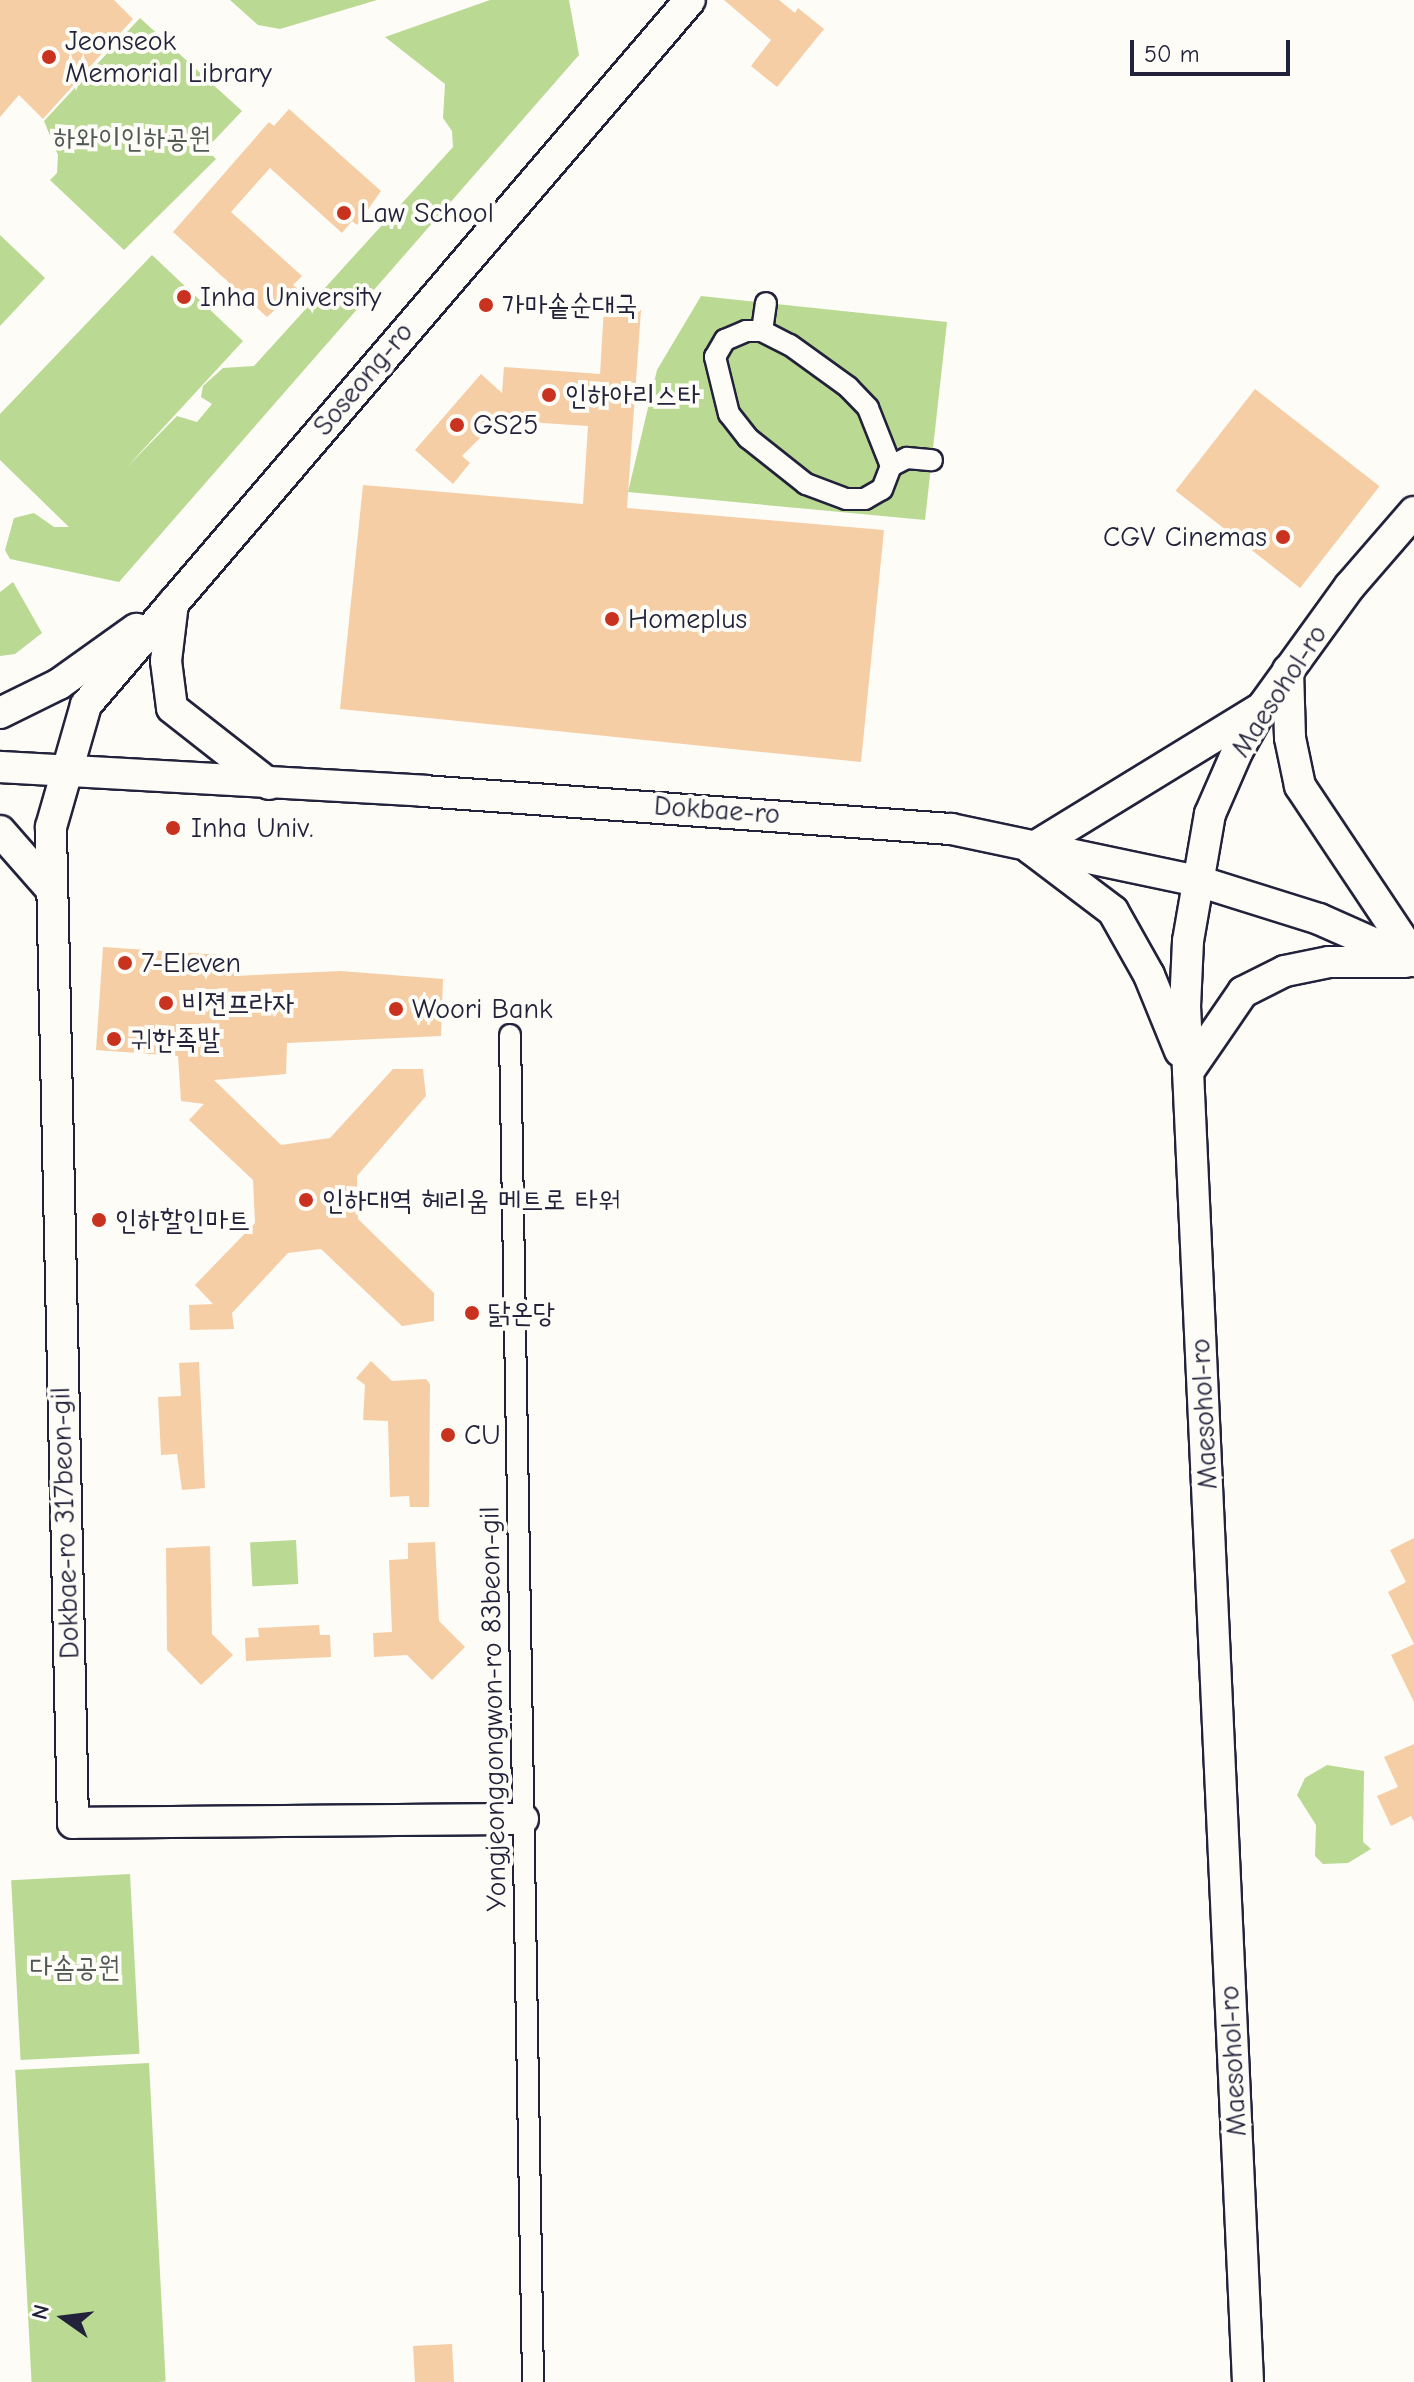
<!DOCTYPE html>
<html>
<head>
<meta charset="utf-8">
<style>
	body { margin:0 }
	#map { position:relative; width:1414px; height:2382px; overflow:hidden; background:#fdfcf7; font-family:"Comic Neue","Poor Story",sans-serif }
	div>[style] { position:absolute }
	.green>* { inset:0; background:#bad992; transform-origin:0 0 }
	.building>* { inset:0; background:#f6cea5; transform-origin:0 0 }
	.roads { filter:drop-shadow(2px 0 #22223b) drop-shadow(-2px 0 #22223b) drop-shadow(0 2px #22223b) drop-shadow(0 -2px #22223b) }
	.street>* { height:20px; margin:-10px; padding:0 10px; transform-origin:10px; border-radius:10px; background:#fdfcf7 }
	.secondary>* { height:30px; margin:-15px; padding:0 15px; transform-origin:15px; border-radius:15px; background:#fdfcf7 }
	.dots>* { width:22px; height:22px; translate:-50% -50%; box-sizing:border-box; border:4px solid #fdfcf7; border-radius:50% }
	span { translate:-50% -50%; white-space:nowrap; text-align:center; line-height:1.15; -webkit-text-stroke:8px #fdfcf7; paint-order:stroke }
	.poi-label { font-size:28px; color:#22223b }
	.left { translate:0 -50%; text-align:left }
	.right { translate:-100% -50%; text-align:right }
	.park-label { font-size:28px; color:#505955 }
	.street-label { font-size:28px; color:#22223b }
	.north { position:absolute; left:24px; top:2278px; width:80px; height:80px; -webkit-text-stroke:6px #fdfcf7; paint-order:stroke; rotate:284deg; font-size:22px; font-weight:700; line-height:32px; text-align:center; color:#22223b }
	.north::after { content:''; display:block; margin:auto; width:28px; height:36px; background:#22223b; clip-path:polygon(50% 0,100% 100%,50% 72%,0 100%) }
	.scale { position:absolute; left:1130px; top:40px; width:160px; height:36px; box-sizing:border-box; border:4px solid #22223b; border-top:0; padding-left:10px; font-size:24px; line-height:28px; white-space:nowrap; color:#22223b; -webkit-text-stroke:6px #fdfcf7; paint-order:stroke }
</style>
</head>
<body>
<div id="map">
	<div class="green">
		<i style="clip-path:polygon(230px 0,377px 0,280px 29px,258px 25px)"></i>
		<i style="clip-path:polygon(490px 0,569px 0,579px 55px,119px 582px,10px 559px,5px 550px,14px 518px,34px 513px,54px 527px,69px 527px,0 460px,0 414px,152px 255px,243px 341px,126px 468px,177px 416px,197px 422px,212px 404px,201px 397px,203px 386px,223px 368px,254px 366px,453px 147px,452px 131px,443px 118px,445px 84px,385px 37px)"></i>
		<i style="clip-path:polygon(140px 18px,242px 111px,206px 149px,216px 159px,124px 250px,50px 180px,57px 173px,58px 155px,44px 121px)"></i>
		<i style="clip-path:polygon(0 235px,45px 278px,0 326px)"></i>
		<i style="clip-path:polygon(701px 296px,947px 322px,925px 520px,628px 492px,657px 370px)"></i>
		<i style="clip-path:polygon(13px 582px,42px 633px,15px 654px,0 656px,0 592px)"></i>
		<i style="left:296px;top:1540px;width:44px;height:46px;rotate:87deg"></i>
		<i style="clip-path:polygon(1327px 1765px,1364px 1771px,1363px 1842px,1371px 1849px,1348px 1863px,1323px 1864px,1315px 1856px,1316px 1825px,1297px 1795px,1305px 1778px)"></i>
		<i style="left:130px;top:1874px;width:180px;height:119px;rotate:87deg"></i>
		<i style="left:149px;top:2063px;width:319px;height:134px;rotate:87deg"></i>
	</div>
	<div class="building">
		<i style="clip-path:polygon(0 0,114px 0,133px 19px,43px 119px,19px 95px,0 117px)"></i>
		<i style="clip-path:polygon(724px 0,779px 0,795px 13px,798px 8px,824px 29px,777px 87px,751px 66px,771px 40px)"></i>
		<i style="clip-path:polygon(289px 109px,381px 191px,357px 225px,352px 221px,342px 233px,270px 168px,231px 212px,302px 276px,293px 285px,298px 289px,267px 317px,173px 232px,269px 122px,274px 126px)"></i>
		<i style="clip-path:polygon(604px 308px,641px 310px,627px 508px,884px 530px,861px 762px,340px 709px,363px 485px,583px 504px,588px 426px,498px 420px,462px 456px,470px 463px,453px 484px,415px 450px,481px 374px,502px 393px,504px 367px,600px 374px)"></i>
		<i style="left:1255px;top:389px;width:158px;height:129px;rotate:38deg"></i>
		<i style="clip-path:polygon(103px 947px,236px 956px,234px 976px,341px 971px,443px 979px,441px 1036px,287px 1043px,286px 1074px,214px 1080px,281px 1145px,330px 1138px,393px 1069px,423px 1069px,426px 1096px,357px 1176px,358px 1219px,434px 1293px,434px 1321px,402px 1326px,321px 1249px,288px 1253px,232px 1313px,234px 1329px,190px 1330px,189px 1305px,213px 1304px,195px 1285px,255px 1223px,253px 1180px,189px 1120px,204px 1104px,181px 1101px,178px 1056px,96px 1050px)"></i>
		<i style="clip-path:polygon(371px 1361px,392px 1381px,426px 1379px,430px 1384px,429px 1507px,410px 1507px,409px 1496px,390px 1497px,388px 1421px,363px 1420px,365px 1385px,356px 1378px)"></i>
		<i style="clip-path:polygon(199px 1362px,205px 1488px,182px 1490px,177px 1454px,161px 1455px,158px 1397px,181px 1396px,179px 1363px)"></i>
		<i style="clip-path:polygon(1414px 1538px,1414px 1702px,1391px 1655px,1414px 1644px,1388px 1592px,1406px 1582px,1390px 1550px)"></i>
		<i style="clip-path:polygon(435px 1542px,439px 1621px,465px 1647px,432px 1680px,407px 1655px,374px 1657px,373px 1633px,392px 1632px,389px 1560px,408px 1559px,408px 1543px)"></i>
		<i style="clip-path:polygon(210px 1546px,212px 1634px,233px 1655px,201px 1685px,167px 1650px,166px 1548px)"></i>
		<i style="clip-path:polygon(319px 1625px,320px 1635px,330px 1635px,331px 1657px,246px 1661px,245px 1638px,259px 1637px,258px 1628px)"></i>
		<i style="clip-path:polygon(1414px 1744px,1414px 1822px,1411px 1816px,1391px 1826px,1377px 1796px,1398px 1787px,1384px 1757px)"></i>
		<i style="left:452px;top:2344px;width:38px;height:39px;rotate:87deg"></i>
	</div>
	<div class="roads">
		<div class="street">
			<i style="left:746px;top:331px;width:16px"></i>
			<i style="left:762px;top:331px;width:31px;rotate:27deg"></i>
			<i style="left:790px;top:345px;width:72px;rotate:35.9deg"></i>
			<i style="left:848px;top:387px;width:29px;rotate:46deg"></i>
			<i style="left:868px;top:408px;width:62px;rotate:68.4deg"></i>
			<i style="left:891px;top:466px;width:25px;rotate:111deg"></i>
			<i style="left:882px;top:489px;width:20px;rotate:150deg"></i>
			<i style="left:865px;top:499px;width:19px;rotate:180deg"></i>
			<i style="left:846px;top:499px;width:43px;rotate:-159.4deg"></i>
			<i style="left:806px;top:484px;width:74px;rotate:-141.6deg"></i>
			<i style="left:748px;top:438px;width:31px;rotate:-128deg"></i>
			<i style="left:729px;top:414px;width:59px;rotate:-103.8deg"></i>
			<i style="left:715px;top:357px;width:20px;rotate:-60deg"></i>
			<i style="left:725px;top:340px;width:23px;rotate:-23deg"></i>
			<i style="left:762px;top:331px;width:28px;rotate:-82deg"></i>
			<i style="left:891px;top:466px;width:18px;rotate:-27deg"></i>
			<i style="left:907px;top:458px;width:25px;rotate:5deg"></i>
			<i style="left:510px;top:1035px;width:1347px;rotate:89.02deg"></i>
		</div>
		<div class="secondary">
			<i style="left:173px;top:603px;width:58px;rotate:96.9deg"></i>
			<i style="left:166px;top:661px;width:47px;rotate:82.7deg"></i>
			<i style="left:172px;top:708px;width:123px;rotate:38.1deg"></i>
			<i style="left:1288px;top:670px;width:68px;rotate:88.3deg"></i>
			<i style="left:1290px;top:738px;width:49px;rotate:78.2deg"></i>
			<i style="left:1300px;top:786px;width:206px;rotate:56.3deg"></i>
			<i style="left:0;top:713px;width:66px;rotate:-26.2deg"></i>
			<i style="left:59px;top:684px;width:95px;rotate:-35.5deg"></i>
			<i style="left:0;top:767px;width:424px;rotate:3.2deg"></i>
			<i style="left:423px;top:791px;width:529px;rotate:4.12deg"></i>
			<i style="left:951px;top:829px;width:252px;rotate:11.9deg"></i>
			<i style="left:1198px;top:881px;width:127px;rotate:17.4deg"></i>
			<i style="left:1319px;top:919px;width:104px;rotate:23.9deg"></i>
			<i style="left:0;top:831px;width:77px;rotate:48.7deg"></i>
			<i style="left:1180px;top:1051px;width:82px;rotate:-112.2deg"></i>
			<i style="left:1149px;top:975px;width:73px;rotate:-119.4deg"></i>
			<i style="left:1113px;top:911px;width:103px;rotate:-142.9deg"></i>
			<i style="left:1031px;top:849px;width:266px;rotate:-31.5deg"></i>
			<i style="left:1188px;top:1072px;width:97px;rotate:-55.5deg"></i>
			<i style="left:1243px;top:992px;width:47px;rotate:-26.6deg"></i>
			<i style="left:1285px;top:971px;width:45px;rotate:-11.6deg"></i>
			<i style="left:1329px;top:962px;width:77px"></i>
			<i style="left:523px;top:1819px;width:450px;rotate:179.5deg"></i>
			<i style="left:73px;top:1823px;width:996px;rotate:-91.27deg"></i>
			<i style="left:51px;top:827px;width:127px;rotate:-74deg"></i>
			<i style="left:86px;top:705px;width:928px;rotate:-49.41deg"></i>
			<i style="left:1248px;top:2382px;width:1376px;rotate:-92.62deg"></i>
			<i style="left:1185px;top:1007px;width:66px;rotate:-87.4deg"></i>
			<i style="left:1188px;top:941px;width:129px;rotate:-80.2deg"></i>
			<i style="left:1210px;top:814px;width:70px;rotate:-66.4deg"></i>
			<i style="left:1238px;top:750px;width:51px;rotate:-60.4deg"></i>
			<i style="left:1263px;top:706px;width:148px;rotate:-54.1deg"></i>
			<i style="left:1350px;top:586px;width:98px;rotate:-49.1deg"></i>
		</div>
	</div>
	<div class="dots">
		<i style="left:49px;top:57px;background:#c8321e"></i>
		<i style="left:344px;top:213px;background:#c8321e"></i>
		<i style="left:184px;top:297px;background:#c8321e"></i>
		<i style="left:486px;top:305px;background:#c8321e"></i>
		<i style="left:549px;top:395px;background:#c8321e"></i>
		<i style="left:457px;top:425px;background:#c8321e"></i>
		<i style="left:1283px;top:537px;background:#c8321e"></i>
		<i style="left:612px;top:619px;background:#c8321e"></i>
		<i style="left:173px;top:828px;background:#c8321e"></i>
		<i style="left:125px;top:963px;background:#c8321e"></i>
		<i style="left:166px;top:1003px;background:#c8321e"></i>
		<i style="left:396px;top:1009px;background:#c8321e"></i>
		<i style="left:114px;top:1039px;background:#c8321e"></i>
		<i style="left:306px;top:1200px;background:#c8321e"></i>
		<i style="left:99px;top:1220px;background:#c8321e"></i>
		<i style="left:472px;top:1313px;background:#c8321e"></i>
		<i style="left:448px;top:1435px;background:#c8321e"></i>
	</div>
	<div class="poi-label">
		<span class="left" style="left:65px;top:57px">Jeonseok<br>Memorial Library</span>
		<span class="left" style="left:360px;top:213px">Law School</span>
		<span class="left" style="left:200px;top:297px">Inha University</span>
		<span class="left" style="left:502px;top:305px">가마솥순대국</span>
		<span class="left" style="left:565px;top:395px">인하아리스타</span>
		<span class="left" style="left:473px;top:425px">GS25</span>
		<span class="right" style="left:1267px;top:537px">CGV Cinemas</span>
		<span class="left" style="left:628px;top:619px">Homeplus</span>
		<span class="left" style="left:191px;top:828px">Inha Univ.</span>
		<span class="left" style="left:141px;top:963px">7-Eleven</span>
		<span class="left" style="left:182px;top:1003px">비젼프라자</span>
		<span class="left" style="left:412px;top:1009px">Woori Bank</span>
		<span class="left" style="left:130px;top:1039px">귀한족발</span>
		<span class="left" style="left:322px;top:1200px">인하대역 헤리움 메트로 타워</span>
		<span class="left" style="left:115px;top:1220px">인하할인마트</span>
		<span class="left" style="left:488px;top:1313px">닭온당</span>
		<span class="left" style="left:464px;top:1435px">CU</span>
	</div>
	<div class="park-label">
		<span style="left:132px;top:138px">하와이인하공원</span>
		<span style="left:75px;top:1967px">다솜공원</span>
	</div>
	<div class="street-label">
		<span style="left:363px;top:379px;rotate:-50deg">Soseong-ro</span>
		<span style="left:1279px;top:691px;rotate:-57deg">Maesohol-ro</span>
		<span style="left:717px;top:810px;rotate:4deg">Dokbae-ro</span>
		<span style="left:1204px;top:1414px;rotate:-93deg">Maesohol-ro</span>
		<span style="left:65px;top:1523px;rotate:-92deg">Dokbae-ro 317beon-gil</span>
		<span style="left:493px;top:1709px;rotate:-91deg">Yongjeonggongwon-ro 83beon-gil</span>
		<span style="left:1233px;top:2061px;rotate:-93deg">Maesohol-ro</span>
	</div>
	<div class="north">N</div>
	<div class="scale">50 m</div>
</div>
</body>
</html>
